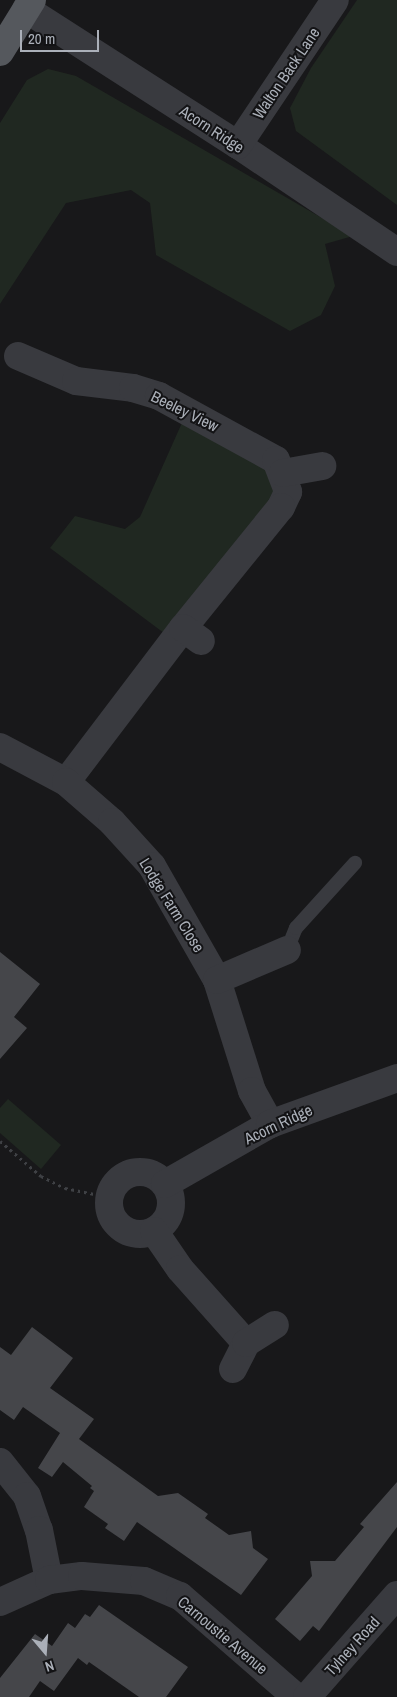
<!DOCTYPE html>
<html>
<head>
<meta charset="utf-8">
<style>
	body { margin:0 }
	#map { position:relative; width:397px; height:1697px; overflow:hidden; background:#18181a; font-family:"Archivo Narrow",sans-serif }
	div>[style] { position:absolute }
	.green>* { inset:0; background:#202821 }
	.building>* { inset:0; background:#45464a }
	.path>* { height:3px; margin-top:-1.5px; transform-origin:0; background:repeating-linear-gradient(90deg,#3f4145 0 2.5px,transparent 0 6.5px) }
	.service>* { height:14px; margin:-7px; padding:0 7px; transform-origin:7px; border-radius:7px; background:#393a3f }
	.minor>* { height:28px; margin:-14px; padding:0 14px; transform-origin:14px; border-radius:14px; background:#393a3f }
	.minor>.ring { margin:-14px; padding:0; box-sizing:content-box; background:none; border:28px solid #393a3f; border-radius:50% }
	.tertiary>* { height:28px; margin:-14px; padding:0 14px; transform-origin:14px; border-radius:14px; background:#393a3f }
	.primary>* { height:28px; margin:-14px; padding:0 14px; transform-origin:14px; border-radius:14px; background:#55585d }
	span { translate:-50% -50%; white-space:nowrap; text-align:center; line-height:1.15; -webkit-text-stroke:4px #131315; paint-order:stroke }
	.street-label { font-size:16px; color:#abb0b9 }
	.north { position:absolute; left:20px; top:1627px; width:50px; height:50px; -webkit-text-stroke:4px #131315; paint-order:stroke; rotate:162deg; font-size:14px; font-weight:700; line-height:20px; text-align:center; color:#abb0b9 }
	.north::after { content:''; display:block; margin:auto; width:18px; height:22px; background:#abb0b9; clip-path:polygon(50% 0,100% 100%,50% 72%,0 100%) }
	.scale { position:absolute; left:20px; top:30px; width:79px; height:22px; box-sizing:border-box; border:2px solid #abb0b9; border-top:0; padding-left:6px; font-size:15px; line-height:18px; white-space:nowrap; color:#abb0b9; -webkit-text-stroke:4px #131315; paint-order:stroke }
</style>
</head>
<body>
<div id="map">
	<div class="green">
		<i style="clip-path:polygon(357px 0,397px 0,397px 205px,296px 131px,290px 108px,311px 68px)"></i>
		<i style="clip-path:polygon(48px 69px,76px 76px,353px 236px,325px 244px,335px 286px,321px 315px,290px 331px,156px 255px,150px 203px,131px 190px,66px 203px,0 304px,0 123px,27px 80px)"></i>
		<i style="clip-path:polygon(185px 416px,269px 466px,280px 495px,168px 636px,50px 548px,75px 516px,125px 529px,140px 517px)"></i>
		<i style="clip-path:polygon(8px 1099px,61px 1145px,41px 1169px,0 1133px,0 1108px)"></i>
	</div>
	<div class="building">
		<i style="clip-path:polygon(0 952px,40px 984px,14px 1017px,27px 1028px,0 1059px)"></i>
		<i style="clip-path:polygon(32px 1327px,73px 1358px,50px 1388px,94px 1419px,79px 1439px,158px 1496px,178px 1493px,208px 1514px,205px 1518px,229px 1535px,251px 1531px,253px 1548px,268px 1559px,241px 1595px,137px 1522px,124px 1541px,105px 1528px,108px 1524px,84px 1507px,94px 1491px,90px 1488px,92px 1486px,63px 1462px,52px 1477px,38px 1468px,60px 1433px,23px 1407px,14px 1420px,0 1410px,0 1347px,11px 1355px)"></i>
		<i style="clip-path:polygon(397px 1482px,397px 1527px,319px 1631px,313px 1626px,300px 1641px,275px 1619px,312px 1576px,310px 1561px,335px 1561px,364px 1527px,360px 1524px)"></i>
		<i style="clip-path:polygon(99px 1605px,188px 1667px,166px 1697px,139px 1697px,89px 1662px,87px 1665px,78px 1658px,54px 1691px,40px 1681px,29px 1697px,0 1697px,0 1678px,35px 1634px,52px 1646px,68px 1623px,75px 1628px,85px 1614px,90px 1617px)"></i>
	</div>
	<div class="path">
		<i style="left:0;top:1141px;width:54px;rotate:40.5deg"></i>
		<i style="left:41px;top:1176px;width:27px;rotate:27deg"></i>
		<i style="left:65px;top:1188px;width:45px;rotate:11.6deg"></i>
	</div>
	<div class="service">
		<i style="left:287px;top:950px;width:24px;rotate:-68deg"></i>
		<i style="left:296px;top:928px;width:88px;rotate:-47.8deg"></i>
	</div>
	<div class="minor">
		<i style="left:238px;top:145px;width:192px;rotate:33.9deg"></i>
		<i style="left:18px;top:356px;width:63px;rotate:23.3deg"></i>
		<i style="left:76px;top:381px;width:57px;rotate:7deg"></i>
		<i style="left:133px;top:388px;width:27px;rotate:17deg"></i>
		<i style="left:159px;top:396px;width:133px;rotate:28.7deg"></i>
		<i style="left:276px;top:460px;width:34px;rotate:69deg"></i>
		<i style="left:288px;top:492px;width:17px;rotate:115deg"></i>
		<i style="left:281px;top:507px;width:156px;rotate:129deg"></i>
		<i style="left:183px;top:628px;width:193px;rotate:127.2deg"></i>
		<i style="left:283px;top:473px;width:40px;rotate:-10deg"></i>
		<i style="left:183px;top:628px;width:22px;rotate:36deg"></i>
		<i style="left:0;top:747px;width:75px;rotate:27.9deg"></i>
		<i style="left:66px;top:782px;width:61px;rotate:41deg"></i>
		<i style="left:112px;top:822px;width:59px;rotate:47.7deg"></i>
		<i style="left:152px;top:866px;width:131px;rotate:60.3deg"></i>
		<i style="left:217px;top:980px;width:116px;rotate:72.5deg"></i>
		<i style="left:252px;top:1091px;width:38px;rotate:61deg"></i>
		<i style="left:217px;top:980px;width:76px;rotate:-23.2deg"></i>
		<i class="ring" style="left:109px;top:1172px;width:34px;height:34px"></i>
		<i style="left:165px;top:1184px;width:121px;rotate:-29.7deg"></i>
		<i style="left:270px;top:1124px;width:135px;rotate:-19.9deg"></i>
		<i style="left:154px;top:1231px;width:46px;rotate:55.6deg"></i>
		<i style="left:180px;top:1269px;width:99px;rotate:48.3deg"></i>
		<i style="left:233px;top:1369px;width:29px;rotate:-63deg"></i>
		<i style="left:246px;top:1343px;width:34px;rotate:-32deg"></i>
		<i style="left:0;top:1462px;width:43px;rotate:51.5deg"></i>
		<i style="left:27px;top:1496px;width:36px;rotate:71deg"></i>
		<i style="left:39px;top:1530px;width:51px;rotate:78.7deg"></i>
		<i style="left:0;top:1602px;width:54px;rotate:-24.2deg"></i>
		<i style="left:49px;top:1580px;width:33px;rotate:-7deg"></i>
		<i style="left:82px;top:1576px;width:62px;rotate:4.6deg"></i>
		<i style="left:144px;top:1581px;width:39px;rotate:23deg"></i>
		<i style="left:180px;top:1596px;width:154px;rotate:41deg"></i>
		<i style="left:307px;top:1697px;width:136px;rotate:-48.6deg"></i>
	</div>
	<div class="tertiary">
		<i style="left:26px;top:9px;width:252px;rotate:32.7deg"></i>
		<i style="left:238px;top:145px;width:174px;rotate:-56.2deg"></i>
	</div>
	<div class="primary">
		<i style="left:0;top:52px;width:61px;rotate:-58.4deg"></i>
	</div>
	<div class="street-label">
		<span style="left:286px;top:73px;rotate:-56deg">Walton Back Lane</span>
		<span style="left:212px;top:129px;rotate:33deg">Acorn Ridge</span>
		<span style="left:185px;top:411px;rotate:26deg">Beeley View</span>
		<span style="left:172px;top:905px;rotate:58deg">Lodge Farm Close</span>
		<span style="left:278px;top:1124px;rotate:-25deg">Acorn Ridge</span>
		<span style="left:223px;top:1635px;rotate:40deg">Carnoustie Avenue</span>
		<span style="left:352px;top:1646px;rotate:-48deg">Tylney Road</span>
	</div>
	<div class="north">N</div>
	<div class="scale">20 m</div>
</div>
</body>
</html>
